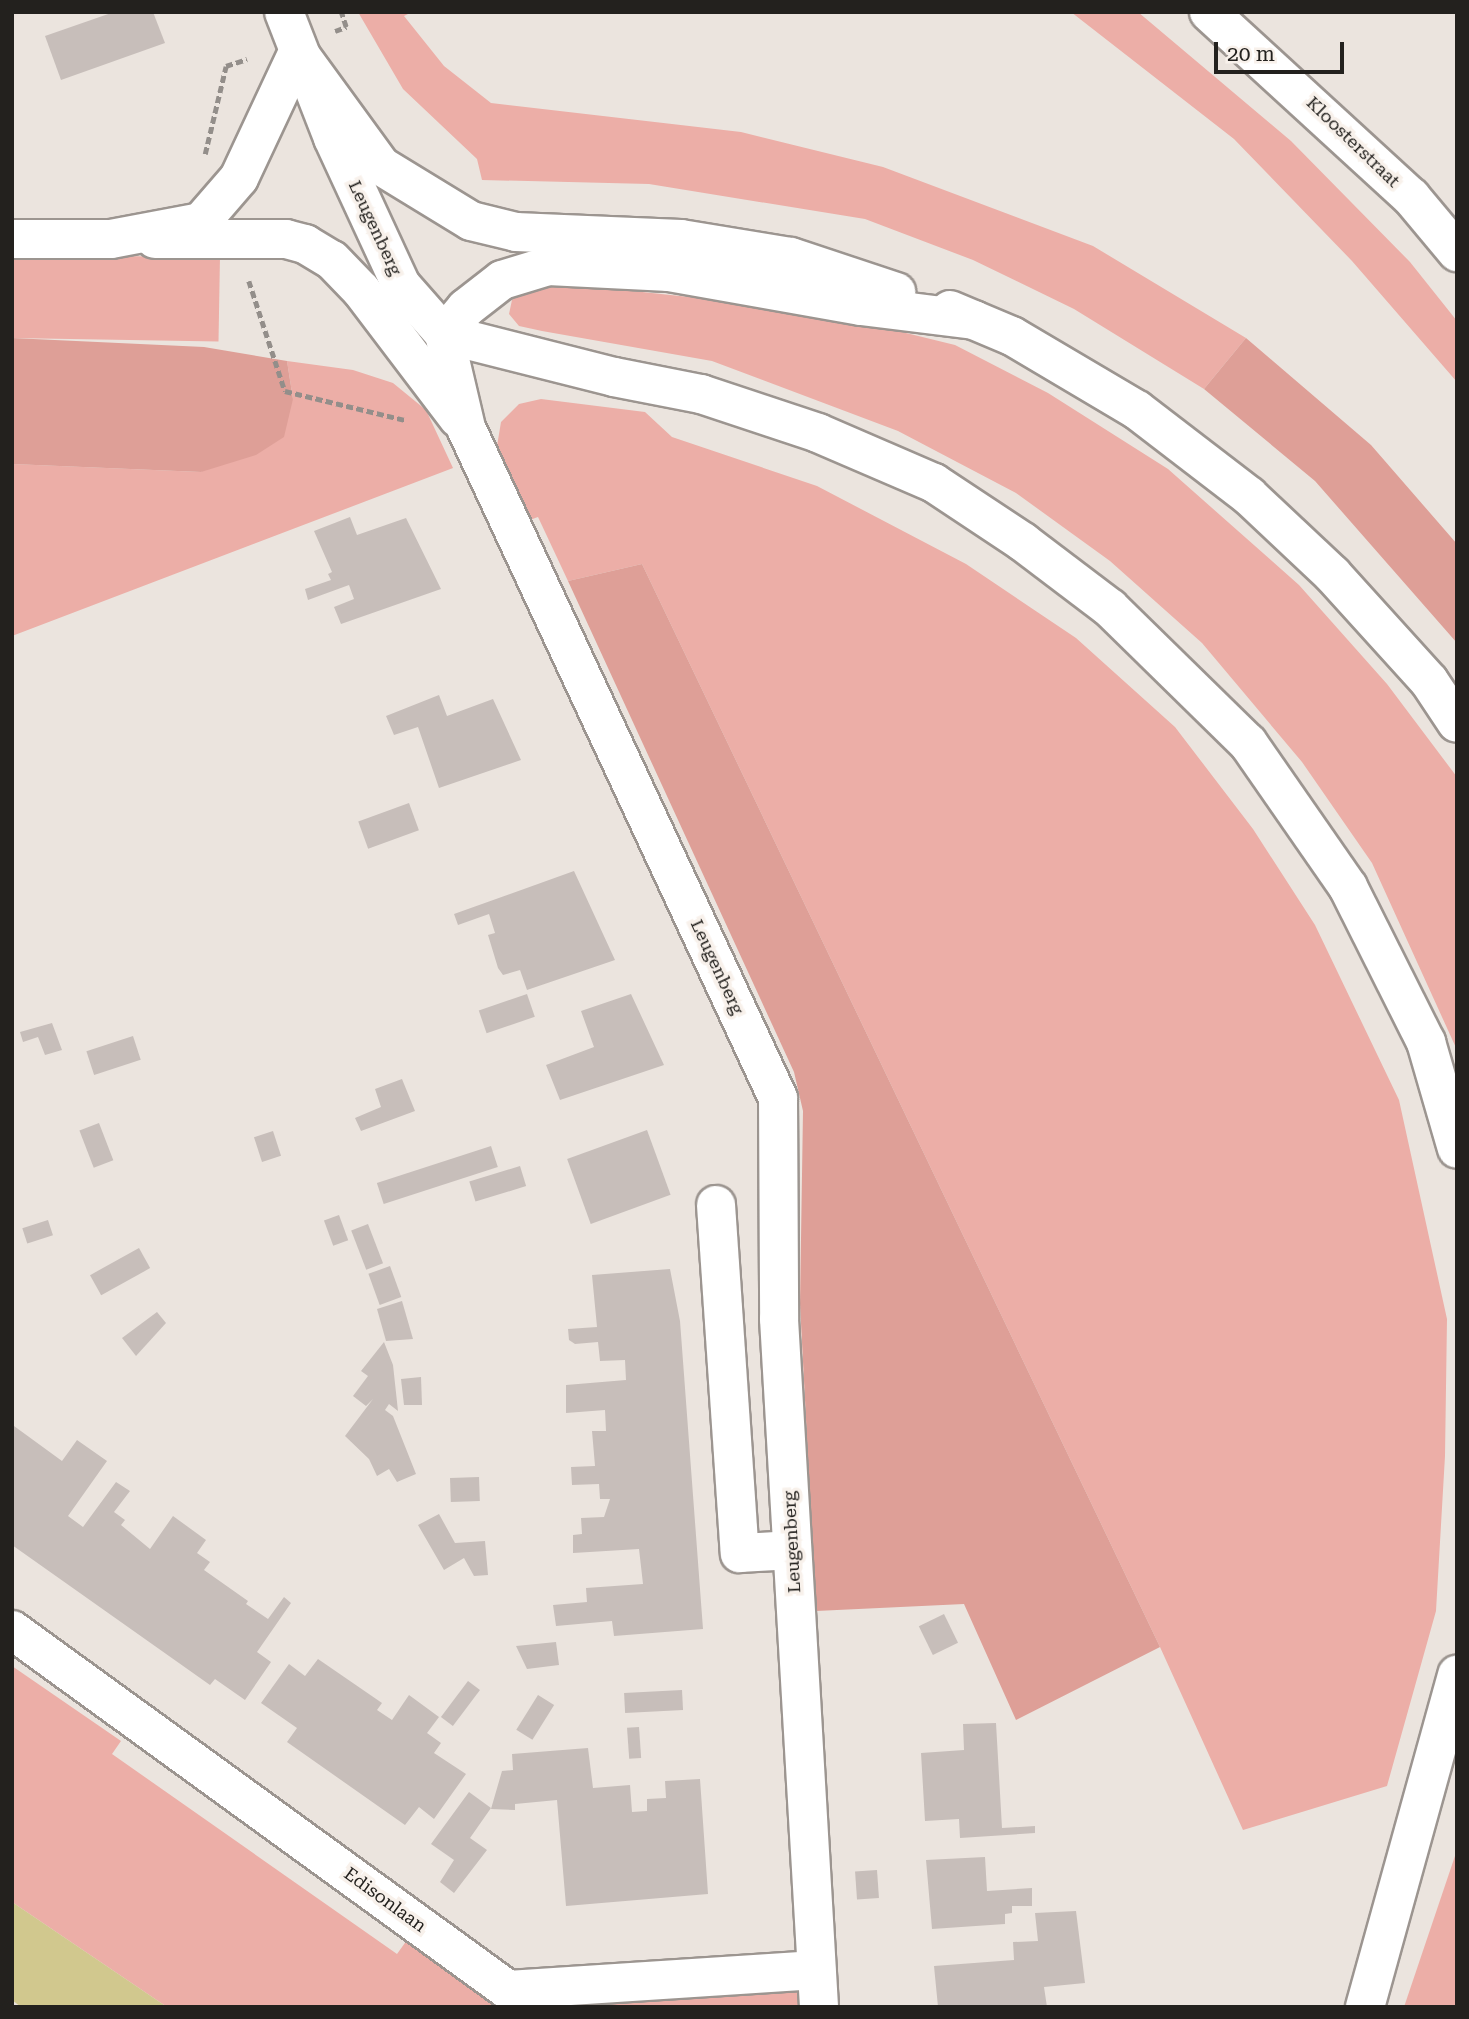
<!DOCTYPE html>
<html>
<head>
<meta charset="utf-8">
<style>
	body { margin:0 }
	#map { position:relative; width:1469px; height:2019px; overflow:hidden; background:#ebe4de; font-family:"Roboto Serif",serif }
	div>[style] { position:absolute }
	.green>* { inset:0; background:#ecaea7; transform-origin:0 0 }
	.forest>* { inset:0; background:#de9f97 }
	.water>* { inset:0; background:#d1c88e }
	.building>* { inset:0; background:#c7beba; transform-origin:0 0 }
	.path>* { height:4.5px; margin-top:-2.25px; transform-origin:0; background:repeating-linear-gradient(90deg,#938e8a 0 7px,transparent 0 10.5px) }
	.roads { filter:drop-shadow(2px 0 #9c9590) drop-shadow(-2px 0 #9c9590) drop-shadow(0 2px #9c9590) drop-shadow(0 -2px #9c9590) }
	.minor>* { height:38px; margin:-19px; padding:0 19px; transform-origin:19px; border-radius:19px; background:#fff }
	.major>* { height:38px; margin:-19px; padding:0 19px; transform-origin:19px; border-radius:19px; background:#fff }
	.highway>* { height:38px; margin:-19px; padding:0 19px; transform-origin:19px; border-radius:19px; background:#fff }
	span { translate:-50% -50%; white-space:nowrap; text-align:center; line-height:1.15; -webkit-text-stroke:7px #f8f1eb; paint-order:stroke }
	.street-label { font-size:18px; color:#23211e }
	.frame { position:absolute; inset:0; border:14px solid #23211e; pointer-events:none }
	.scale { position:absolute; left:1214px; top:42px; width:130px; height:32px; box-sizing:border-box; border:4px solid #23211e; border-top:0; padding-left:9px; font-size:21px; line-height:24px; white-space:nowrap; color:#23211e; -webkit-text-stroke:5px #f8f1eb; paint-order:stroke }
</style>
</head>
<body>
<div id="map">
	<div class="green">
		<i style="clip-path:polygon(358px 12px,412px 12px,404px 16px,444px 66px,491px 103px,741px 132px,883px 167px,1093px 246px,1246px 338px,1204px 389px,1074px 309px,973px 260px,865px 219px,649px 184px,482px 180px,477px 159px,403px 89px)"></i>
		<i style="clip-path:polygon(1071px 12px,1138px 12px,1291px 141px,1410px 262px,1457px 321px,1457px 382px,1352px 261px,1234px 139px)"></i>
		<i style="left:12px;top:254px;width:208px;height:84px;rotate:1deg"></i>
		<i style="clip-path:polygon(558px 283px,812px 310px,955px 345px,1048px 393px,1168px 469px,1299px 585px,1387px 684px,1457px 777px,1457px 1050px,1372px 863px,1302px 762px,1202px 643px,1110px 561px,1016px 493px,898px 431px,712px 361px,542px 331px,519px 326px,509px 314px,512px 300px,520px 293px)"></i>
		<i style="clip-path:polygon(287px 361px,353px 370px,393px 383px,426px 410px,453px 468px,12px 636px,12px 464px,201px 472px,293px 399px)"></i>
		<i style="clip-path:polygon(541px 399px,645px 412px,672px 437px,817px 486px,966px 564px,1076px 638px,1175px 727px,1253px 829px,1315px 925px,1399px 1100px,1447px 1319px,1445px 1456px,1436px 1611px,1387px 1786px,1243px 1830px,1160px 1647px,642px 564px,568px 581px,538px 517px,527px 521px,496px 452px,501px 422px,519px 404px)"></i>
		<i style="clip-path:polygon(12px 1666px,121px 1741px,112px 1754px,397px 1954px,407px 1940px,499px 2007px,167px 2007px,12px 1902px)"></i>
		<i style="clip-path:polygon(1457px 1850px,1457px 2007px,1404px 2007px)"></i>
		<i style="clip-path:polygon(798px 1990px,799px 2007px,566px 2007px)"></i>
	</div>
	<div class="forest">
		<i style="clip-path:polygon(12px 338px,204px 347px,287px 361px,293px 399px,284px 437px,256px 455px,201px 472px,12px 464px)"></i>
		<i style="clip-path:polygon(1246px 338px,1371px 445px,1457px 544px,1457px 643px,1315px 481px,1204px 389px)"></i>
		<i style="clip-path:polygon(642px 564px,1160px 1647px,1016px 1720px,964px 1604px,816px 1611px,800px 1304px,803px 1111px,794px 1072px,568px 581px)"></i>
	</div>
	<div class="water">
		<i style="clip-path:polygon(12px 1902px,167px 2007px,21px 2007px,12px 2000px)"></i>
	</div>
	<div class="building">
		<i style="clip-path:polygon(114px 12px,153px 12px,165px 43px,61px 80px,45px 36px)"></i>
		<i style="clip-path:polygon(350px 517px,357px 535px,406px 518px,441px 589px,341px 624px,334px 607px,354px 599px,349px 585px,308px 600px,305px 589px,331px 580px,328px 574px,332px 572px,314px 531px)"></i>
		<i style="clip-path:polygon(439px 695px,447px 716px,493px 699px,521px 760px,439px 788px,418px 727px,394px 735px,386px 716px)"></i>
		<i style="left:409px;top:803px;width:29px;height:54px;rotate:70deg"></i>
		<i style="clip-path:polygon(574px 871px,615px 960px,527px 990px,520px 970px,503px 975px,498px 968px,488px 935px,495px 933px,489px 914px,458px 925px,454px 914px)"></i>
		<i style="left:527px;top:994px;width:24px;height:51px;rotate:71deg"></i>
		<i style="clip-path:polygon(631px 994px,664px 1065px,560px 1100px,546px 1065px,594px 1047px,581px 1011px)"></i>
		<i style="clip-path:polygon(52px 1023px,62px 1050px,45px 1055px,38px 1037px,23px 1042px,20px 1032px)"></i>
		<i style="left:133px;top:1036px;width:25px;height:49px;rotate:72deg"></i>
		<i style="clip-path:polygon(402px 1079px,415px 1111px,361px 1131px,355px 1118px,381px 1107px,375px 1089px)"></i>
		<i style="left:99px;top:1123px;width:40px;height:21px;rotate:69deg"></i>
		<i style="left:647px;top:1130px;width:69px;height:85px;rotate:70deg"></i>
		<i style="left:273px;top:1131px;width:26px;height:20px;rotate:72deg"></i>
		<i style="left:491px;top:1146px;width:22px;height:120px;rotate:72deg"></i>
		<i style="left:520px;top:1166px;width:21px;height:53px;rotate:73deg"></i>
		<i style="left:339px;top:1215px;width:27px;height:16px;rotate:70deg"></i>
		<i style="left:48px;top:1220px;width:16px;height:27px;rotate:72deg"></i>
		<i style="left:368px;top:1224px;width:42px;height:18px;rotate:69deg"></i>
		<i style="left:139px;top:1248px;width:23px;height:56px;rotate:61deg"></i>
		<i style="left:390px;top:1266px;width:33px;height:23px;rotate:70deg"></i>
		<i style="clip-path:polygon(670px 1269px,680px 1321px,703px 1629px,614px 1636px,612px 1621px,556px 1626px,553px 1605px,587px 1602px,586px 1588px,643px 1584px,639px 1549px,573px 1553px,573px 1535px,582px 1534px,581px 1518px,604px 1517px,610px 1499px,600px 1499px,599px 1484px,572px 1485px,571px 1467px,595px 1466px,592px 1431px,606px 1431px,605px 1410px,566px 1413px,566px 1385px,626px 1380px,625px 1360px,600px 1361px,598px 1342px,575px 1344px,569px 1340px,568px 1329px,597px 1327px,592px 1275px)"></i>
		<i style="clip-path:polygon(402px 1301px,413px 1339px,386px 1341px,377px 1309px)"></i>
		<i style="clip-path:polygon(157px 1312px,166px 1323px,136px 1356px,122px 1338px)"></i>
		<i style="clip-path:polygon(384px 1342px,393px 1365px,398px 1411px,389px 1404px,385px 1410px,393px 1416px,416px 1474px,397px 1482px,389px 1469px,377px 1476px,369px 1459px,345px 1436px,373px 1399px,366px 1406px,353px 1396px,368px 1376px,361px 1371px)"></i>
		<i style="clip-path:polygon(421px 1377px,422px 1405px,404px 1405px,401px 1379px)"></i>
		<i style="clip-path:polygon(14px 1426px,62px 1461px,77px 1440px,107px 1461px,68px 1516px,83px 1527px,116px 1482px,130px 1491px,114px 1512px,125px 1520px,121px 1525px,150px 1549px,173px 1516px,206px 1540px,197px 1553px,210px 1562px,204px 1570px,248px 1601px,246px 1604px,268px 1619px,284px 1597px,291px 1603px,257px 1652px,271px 1662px,245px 1700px,215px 1679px,210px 1685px,12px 1545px)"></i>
		<i style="left:479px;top:1477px;width:24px;height:29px;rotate:88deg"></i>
		<i style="clip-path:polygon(439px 1514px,455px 1543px,485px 1541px,488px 1575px,474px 1576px,464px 1558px,444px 1570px,418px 1525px)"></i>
		<i style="left:944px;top:1614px;width:32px;height:28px;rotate:64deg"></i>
		<i style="clip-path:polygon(556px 1642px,559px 1665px,527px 1669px,516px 1646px)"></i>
		<i style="clip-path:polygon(318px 1659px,382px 1703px,377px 1710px,392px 1720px,409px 1695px,439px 1717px,427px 1733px,441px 1743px,434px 1753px,466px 1774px,434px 1819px,419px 1807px,405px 1825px,287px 1742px,297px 1728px,261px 1703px,289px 1664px,305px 1676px)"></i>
		<i style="left:468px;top:1681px;width:15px;height:45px;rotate:37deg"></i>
		<i style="left:682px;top:1690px;width:20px;height:58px;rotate:87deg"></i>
		<i style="left:538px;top:1695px;width:19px;height:41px;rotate:32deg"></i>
		<i style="clip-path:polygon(996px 1723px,1002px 1828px,1035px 1826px,1035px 1833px,960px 1838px,959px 1819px,925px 1821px,921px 1753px,964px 1750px,963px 1724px)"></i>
		<i style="left:639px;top:1727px;width:31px;height:12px;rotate:86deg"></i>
		<i style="clip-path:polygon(588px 1748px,593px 1788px,630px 1785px,632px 1812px,647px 1811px,647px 1799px,666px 1798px,665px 1781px,700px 1779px,708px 1894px,566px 1906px,557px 1800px,515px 1804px,515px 1810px,491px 1809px,502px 1771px,513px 1770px,512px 1754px)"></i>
		<i style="clip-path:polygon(469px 1792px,491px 1808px,470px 1838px,487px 1850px,454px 1893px,440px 1882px,454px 1860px,431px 1844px)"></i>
		<i style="clip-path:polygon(985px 1857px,987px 1891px,1032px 1888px,1032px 1906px,1012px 1906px,1012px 1913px,1005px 1914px,1005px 1924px,932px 1929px,926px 1860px)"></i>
		<i style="left:877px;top:1870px;width:28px;height:22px;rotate:86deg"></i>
		<i style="clip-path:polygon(1076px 1911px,1085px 1983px,1044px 1987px,1047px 2007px,938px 2007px,934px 1966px,1014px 1960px,1013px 1942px,1038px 1941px,1035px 1913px)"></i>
	</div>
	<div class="path">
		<i style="left:335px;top:31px;width:12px;rotate:-20deg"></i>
		<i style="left:346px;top:27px;width:16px;rotate:-108deg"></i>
		<i style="left:205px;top:154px;width:90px;rotate:-76.6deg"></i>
		<i style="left:226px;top:66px;width:22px;rotate:-18deg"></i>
		<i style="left:249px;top:281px;width:116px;rotate:71.9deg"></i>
		<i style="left:285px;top:391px;width:123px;rotate:13.6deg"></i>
	</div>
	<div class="roads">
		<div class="minor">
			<i style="left:155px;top:239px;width:131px"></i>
			<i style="left:286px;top:239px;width:20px;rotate:15deg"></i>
			<i style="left:305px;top:244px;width:31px;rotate:31deg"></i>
			<i style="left:332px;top:260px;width:42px;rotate:46deg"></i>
			<i style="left:361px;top:290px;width:161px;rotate:52.8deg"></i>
			<i style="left:444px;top:334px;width:97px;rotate:76.8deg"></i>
			<i style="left:466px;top:428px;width:739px;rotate:65.03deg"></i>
			<i style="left:778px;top:1098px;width:221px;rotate:89.7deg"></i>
			<i style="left:779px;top:1319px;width:689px;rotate:86.67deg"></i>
			<i style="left:716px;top:1205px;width:349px;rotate:86.1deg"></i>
			<i style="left:740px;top:1553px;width:52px;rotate:-3.3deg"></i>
			<i style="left:12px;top:1630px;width:613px;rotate:35.97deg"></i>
			<i style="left:508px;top:1990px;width:309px;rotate:-3.7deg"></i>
		</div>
		<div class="major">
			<i style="left:284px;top:12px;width:135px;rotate:68.7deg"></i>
			<i style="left:333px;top:138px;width:162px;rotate:65.2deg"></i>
			<i style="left:401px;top:285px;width:65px;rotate:48.7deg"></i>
			<i style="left:1209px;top:12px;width:274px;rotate:42.5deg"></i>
			<i style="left:1411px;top:197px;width:72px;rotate:50.1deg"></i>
		</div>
		<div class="highway">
			<i style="left:298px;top:52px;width:141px;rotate:53.9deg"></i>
			<i style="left:381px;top:166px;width:105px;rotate:31.4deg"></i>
			<i style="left:471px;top:221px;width:46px;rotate:13.7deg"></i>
			<i style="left:516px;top:232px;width:165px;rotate:2.4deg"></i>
			<i style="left:681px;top:239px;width:111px;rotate:9.3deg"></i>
			<i style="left:791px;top:257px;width:111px;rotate:18.4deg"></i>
			<i style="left:12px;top:239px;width:99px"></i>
			<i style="left:111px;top:239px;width:92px;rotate:-10.7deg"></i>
			<i style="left:201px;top:222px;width:58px;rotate:-49.2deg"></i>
			<i style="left:239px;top:178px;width:139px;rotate:-64.9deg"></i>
			<i style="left:950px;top:310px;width:67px;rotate:22.8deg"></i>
			<i style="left:1012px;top:336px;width:145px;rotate:30.6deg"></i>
			<i style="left:1137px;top:410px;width:141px;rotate:37.5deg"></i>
			<i style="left:1249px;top:496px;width:114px;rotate:43.2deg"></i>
			<i style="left:1332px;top:574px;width:144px;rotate:47.8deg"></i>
			<i style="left:1429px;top:681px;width:50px;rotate:56.3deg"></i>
			<i style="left:974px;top:320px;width:114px;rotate:-172.9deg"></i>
			<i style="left:861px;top:306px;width:195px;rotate:-170deg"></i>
			<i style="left:669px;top:272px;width:121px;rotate:-177.2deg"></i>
			<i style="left:548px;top:266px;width:48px;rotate:163.1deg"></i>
			<i style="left:502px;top:280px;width:46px;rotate:142.1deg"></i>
			<i style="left:466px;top:308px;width:34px;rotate:130deg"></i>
			<i style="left:444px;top:334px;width:175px;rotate:14.2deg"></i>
			<i style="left:614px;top:377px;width:89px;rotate:11.1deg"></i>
			<i style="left:701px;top:394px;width:123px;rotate:18.4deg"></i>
			<i style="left:818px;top:433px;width:126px;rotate:23.3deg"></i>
			<i style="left:934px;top:483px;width:107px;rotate:33.5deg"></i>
			<i style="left:1023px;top:542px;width:109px;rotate:37.2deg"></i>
			<i style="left:1110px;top:608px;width:193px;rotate:44.4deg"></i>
			<i style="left:1248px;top:743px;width:175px;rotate:55.2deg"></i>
			<i style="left:1348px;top:887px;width:174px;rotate:63.3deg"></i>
			<i style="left:1426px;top:1042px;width:111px;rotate:73.8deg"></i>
			<i style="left:1365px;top:2007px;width:345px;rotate:-74.5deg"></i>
		</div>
	</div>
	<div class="street-label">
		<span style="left:1353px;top:142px;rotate:44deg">Kloosterstraat</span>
		<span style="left:375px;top:228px;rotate:65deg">Leugenberg</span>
		<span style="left:717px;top:967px;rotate:65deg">Leugenberg</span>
		<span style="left:792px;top:1542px;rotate:-93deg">Leugenberg</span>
		<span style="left:385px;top:1900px;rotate:36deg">Edisonlaan</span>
	</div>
	<div class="frame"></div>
	<div class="scale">20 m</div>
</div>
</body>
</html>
